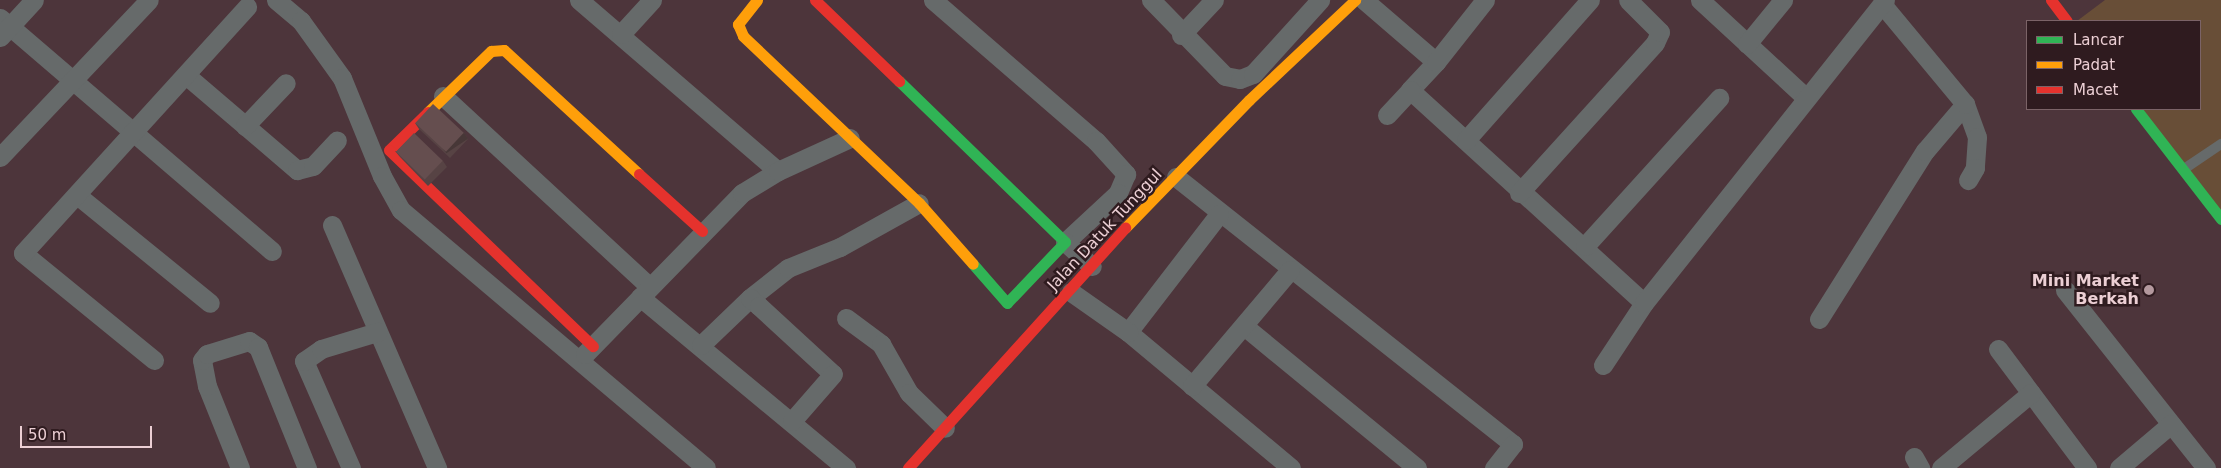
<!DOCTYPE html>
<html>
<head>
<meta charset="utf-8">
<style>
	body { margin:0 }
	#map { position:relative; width:2221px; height:468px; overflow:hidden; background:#4d353b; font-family:"DejaVu Sans",sans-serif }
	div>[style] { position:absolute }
	.green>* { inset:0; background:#684e37 }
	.lane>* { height:10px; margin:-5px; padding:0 5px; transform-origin:5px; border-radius:5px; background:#666a6a }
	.street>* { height:19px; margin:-9.5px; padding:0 9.5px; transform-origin:9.5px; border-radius:9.5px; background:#666a6a }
	.fast>* { height:11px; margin:-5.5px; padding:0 5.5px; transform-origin:5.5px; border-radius:5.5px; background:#30b455 }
	.slow>* { height:11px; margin:-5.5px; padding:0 5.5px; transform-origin:5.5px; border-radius:5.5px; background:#ff9f0a }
	.jam>* { height:11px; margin:-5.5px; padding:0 5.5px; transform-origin:5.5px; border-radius:5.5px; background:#e5322d }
	.wall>* { inset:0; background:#574344 }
	.shaded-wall>* { inset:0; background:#473737; transform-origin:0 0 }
	.building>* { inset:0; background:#654e4f; transform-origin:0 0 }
	.dots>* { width:14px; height:14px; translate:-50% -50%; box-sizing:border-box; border:2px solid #2f1b1f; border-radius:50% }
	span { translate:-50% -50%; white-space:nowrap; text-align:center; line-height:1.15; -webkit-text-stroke:5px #2f1b1f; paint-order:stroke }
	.street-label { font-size:16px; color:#eccfd4 }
	.poi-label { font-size:16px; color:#eccfd4; font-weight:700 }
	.right { translate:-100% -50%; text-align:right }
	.legend { position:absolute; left:2026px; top:20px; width:175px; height:90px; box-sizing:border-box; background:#2f1b1f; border:1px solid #7b6367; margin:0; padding:6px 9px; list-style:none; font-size:15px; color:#eccfd4 }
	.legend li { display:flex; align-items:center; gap:10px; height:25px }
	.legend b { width:25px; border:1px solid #7b6367 }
	.scale { position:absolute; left:20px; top:426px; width:132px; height:22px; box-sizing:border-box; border:2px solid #eccfd4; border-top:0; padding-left:6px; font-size:15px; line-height:18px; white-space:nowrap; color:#eccfd4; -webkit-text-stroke:4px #2f1b1f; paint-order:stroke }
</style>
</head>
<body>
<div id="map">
	<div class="green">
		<i style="clip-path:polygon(2105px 0,2221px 0,2221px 222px,2135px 109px,2200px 109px,2200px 21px,2077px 21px)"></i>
	</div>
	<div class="lane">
		<i style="left:2184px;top:169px;width:45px;rotate:-34deg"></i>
	</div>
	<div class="street">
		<i style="left:276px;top:0;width:33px;rotate:40deg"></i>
		<i style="left:301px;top:21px;width:70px;rotate:54.3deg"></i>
		<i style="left:342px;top:78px;width:106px;rotate:67.8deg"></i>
		<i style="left:382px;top:176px;width:39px;rotate:61deg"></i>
		<i style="left:401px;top:210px;width:399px;rotate:40.2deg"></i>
		<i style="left:579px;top:0;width:262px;rotate:40.7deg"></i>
		<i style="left:933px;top:0;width:216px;rotate:40.9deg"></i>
		<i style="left:1096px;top:141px;width:45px;rotate:47.7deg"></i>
		<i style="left:1126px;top:174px;width:21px;rotate:113deg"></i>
		<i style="left:1118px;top:193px;width:72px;rotate:137.2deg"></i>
		<i style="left:1065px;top:242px;width:36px;rotate:42deg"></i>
		<i style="left:1151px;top:0;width:106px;rotate:45.8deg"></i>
		<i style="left:1225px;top:76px;width:15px;rotate:11deg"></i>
		<i style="left:1240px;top:79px;width:14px;rotate:-21deg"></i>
		<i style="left:1253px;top:74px;width:100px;rotate:-47.8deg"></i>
		<i style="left:1364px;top:0;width:95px;rotate:40.7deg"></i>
		<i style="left:1436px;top:62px;width:38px;rotate:133deg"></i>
		<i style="left:1410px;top:90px;width:316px;rotate:42.3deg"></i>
		<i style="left:1700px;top:0;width:143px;rotate:42.7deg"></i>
		<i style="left:0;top:18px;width:358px;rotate:40.6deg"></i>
		<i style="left:621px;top:34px;width:46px;rotate:-47.6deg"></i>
		<i style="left:1181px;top:35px;width:48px;rotate:-46.7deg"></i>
		<i style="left:0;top:37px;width:50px;rotate:-47.4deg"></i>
		<i style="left:1747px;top:44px;width:57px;rotate:-50.7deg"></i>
		<i style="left:1436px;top:62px;width:79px;rotate:-51.7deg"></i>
		<i style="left:187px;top:76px;width:145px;rotate:40.5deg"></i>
		<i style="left:297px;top:170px;width:16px;rotate:-14deg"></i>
		<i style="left:313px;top:166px;width:35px;rotate:-47deg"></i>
		<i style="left:443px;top:96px;width:279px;rotate:42.7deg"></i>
		<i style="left:1965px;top:104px;width:35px;rotate:70deg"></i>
		<i style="left:1977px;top:137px;width:31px;rotate:94deg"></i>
		<i style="left:1975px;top:168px;width:14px;rotate:120deg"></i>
		<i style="left:1387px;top:115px;width:34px;rotate:-47deg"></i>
		<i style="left:245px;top:126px;width:59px;rotate:-46.4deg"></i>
		<i style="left:1466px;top:140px;width:187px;rotate:-48.5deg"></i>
		<i style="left:0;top:157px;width:216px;rotate:-46.5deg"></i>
		<i style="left:1176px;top:177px;width:430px;rotate:38.4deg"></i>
		<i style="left:1513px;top:444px;width:31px;rotate:128deg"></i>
		<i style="left:1519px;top:193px;width:202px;rotate:-47.8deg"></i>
		<i style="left:1655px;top:43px;width:12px;rotate:-66deg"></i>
		<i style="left:1660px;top:32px;width:45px;rotate:-135deg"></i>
		<i style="left:77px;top:195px;width:171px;rotate:39.1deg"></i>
		<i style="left:1219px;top:214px;width:149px;rotate:127.6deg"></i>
		<i style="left:1128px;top:332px;width:212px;rotate:39.8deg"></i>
		<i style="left:332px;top:225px;width:265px;rotate:66.6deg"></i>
		<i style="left:1585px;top:246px;width:200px;rotate:-47.8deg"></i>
		<i style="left:2065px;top:290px;width:227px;rotate:51.6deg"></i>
		<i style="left:1071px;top:292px;width:70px;rotate:35.1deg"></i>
		<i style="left:640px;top:297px;width:268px;rotate:39.7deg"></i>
		<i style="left:750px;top:298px;width:48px;rotate:-38.3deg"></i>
		<i style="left:788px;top:268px;width:56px;rotate:-22deg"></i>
		<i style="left:840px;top:247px;width:90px;rotate:-29.1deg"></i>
		<i style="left:846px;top:318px;width:44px;rotate:36.6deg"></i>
		<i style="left:881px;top:344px;width:56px;rotate:60.3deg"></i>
		<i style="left:909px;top:393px;width:50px;rotate:44.2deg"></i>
		<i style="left:1819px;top:319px;width:199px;rotate:-57.8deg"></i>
		<i style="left:1925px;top:151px;width:62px;rotate:-49.6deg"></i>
		<i style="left:1965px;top:104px;width:130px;rotate:-129.7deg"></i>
		<i style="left:1244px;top:326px;width:224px;rotate:39.4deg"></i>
		<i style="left:701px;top:345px;width:68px;rotate:-43.8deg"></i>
		<i style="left:750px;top:298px;width:12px;rotate:42deg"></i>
		<i style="left:759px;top:306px;width:100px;rotate:42.6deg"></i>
		<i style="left:833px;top:374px;width:62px;rotate:131.1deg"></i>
		<i style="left:1998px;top:349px;width:149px;rotate:53.2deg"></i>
		<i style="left:585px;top:354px;width:225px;rotate:-45.7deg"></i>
		<i style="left:742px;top:193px;width:42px;rotate:-31.4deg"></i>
		<i style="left:778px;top:171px;width:79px;rotate:-24.6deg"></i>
		<i style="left:154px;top:360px;width:169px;rotate:-140.8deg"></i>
		<i style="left:23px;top:253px;width:333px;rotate:-47.7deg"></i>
		<i style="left:1603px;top:365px;width:74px;rotate:-56.5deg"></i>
		<i style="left:1644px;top:303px;width:387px;rotate:-51.5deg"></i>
		<i style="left:1192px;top:386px;width:152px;rotate:-49.8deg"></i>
		<i style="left:1914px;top:457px;width:13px;rotate:61deg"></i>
		<i style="left:240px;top:468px;width:88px;rotate:-111.9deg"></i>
		<i style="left:207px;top:386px;width:26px;rotate:-101deg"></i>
		<i style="left:202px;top:360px;width:8px;rotate:-50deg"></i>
		<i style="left:207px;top:354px;width:44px;rotate:-17.2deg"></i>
		<i style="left:249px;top:341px;width:11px;rotate:34deg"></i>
		<i style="left:258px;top:347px;width:131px;rotate:68deg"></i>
		<i style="left:351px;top:468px;width:117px;rotate:-113.7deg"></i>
		<i style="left:304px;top:361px;width:21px;rotate:-35deg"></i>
		<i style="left:321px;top:349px;width:59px;rotate:-16.9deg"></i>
		<i style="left:1941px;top:468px;width:117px;rotate:-39.8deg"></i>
		<i style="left:2119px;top:468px;width:68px;rotate:-40.2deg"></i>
	</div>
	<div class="fast">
		<i style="left:899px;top:81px;width:231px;rotate:44.1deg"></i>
		<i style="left:1065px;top:242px;width:84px;rotate:133.6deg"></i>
		<i style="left:1007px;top:303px;width:52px;rotate:-131.1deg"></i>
		<i style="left:2136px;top:109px;width:139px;rotate:52.3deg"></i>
	</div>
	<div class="slow">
		<i style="left:757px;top:0;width:31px;rotate:128deg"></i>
		<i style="left:738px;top:24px;width:13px;rotate:67deg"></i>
		<i style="left:743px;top:36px;width:243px;rotate:43.5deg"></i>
		<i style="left:919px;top:203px;width:81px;rotate:48.5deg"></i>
		<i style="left:428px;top:112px;width:88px;rotate:-44.1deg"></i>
		<i style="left:491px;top:51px;width:13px;rotate:-4deg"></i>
		<i style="left:504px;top:50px;width:183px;rotate:42.6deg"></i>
		<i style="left:1125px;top:228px;width:178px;rotate:-45.9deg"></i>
		<i style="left:1249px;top:100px;width:146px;rotate:-43.3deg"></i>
	</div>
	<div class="jam">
		<i style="left:815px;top:0;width:117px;rotate:44deg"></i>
		<i style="left:2051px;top:0;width:26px;rotate:53deg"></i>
		<i style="left:428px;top:112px;width:54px;rotate:135.7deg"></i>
		<i style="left:389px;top:150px;width:283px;rotate:43.9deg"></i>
		<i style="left:639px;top:174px;width:85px;rotate:42.1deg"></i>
		<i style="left:908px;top:468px;width:324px;rotate:-47.9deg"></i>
	</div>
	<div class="wall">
		<i style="clip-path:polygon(415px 123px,464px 133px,468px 139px,450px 158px,419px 129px)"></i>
		<i style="clip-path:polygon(395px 151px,443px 161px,447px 167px,428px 186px,400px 157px)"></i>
	</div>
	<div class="shaded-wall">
		<i style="left:464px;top:133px;width:7px;height:26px;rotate:56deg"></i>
	</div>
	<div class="building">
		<i style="left:433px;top:104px;width:42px;height:26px;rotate:43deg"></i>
		<i style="left:414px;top:133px;width:40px;height:26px;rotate:44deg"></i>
	</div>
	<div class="dots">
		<i style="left:2149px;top:290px;background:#b4999e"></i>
	</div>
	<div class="street-label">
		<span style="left:1105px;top:230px;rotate:-47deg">Jalan Datuk Tunggul</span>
	</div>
	<div class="poi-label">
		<span class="right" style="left:2139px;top:290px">Mini Market<br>Berkah</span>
	</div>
	<ul class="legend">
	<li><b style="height:6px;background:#30b455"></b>Lancar</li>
	<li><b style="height:6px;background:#ff9f0a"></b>Padat</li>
	<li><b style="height:6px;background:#e5322d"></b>Macet</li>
	</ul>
	<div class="scale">50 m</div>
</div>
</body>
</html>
